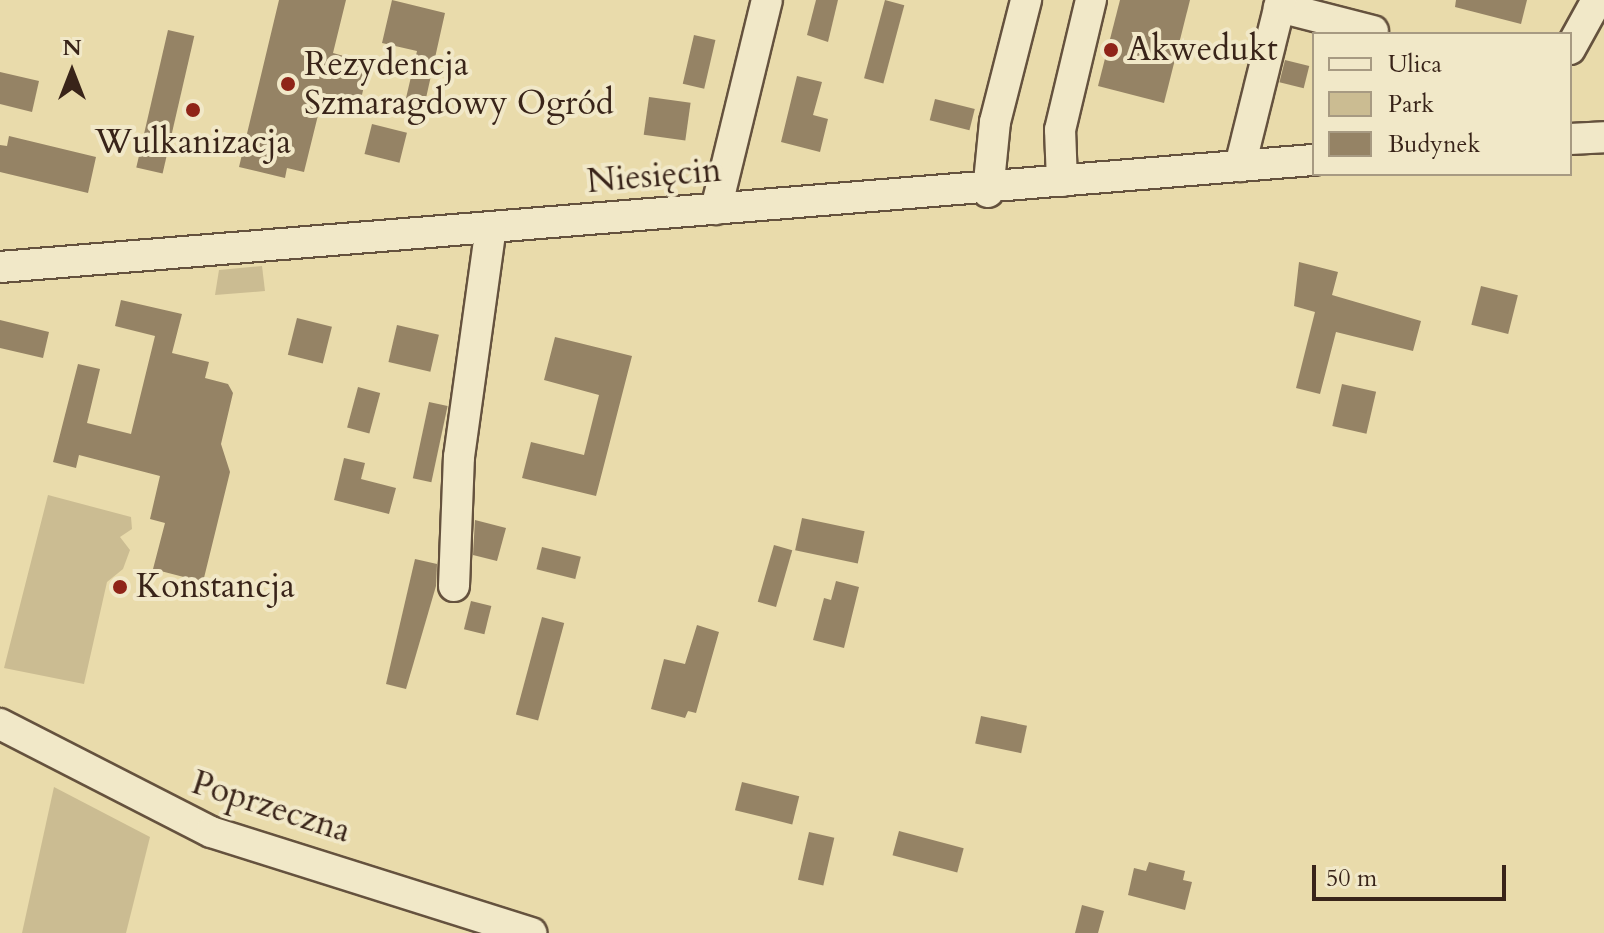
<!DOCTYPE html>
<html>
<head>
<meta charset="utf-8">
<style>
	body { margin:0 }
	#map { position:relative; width:1604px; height:933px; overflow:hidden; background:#e9dbab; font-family:Cardo,serif }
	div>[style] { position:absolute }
	.green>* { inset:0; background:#cbbc92 }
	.building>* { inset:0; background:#958365; transform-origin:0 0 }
	.roads { filter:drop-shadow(2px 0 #65523e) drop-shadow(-2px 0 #65523e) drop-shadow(0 2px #65523e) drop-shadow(0 -2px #65523e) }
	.minor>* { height:30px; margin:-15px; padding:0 15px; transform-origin:15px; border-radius:15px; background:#f1e8c8 }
	.dots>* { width:22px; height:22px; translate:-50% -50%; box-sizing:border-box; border:4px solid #f1e8c8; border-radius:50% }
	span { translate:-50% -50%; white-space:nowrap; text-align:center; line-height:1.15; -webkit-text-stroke:8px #f1e8c8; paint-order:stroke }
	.poi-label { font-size:34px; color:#392419 }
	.left { translate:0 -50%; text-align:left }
	.street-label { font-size:34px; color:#392419 }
	.legend { position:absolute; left:1312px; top:32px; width:260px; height:144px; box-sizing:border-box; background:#f1e8c8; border:2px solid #a79a82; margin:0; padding:10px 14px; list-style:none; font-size:24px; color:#392419 }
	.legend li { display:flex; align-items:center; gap:16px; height:40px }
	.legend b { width:40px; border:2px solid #a79a82 }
	.north { position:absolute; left:32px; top:32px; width:80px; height:80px; -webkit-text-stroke:6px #f1e8c8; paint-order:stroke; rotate:0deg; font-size:22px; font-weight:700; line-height:32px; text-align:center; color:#392419 }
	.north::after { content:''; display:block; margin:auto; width:28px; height:36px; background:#392419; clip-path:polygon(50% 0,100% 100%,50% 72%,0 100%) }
	.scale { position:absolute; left:1312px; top:865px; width:194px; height:36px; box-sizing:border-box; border:4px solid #392419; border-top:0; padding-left:10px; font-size:24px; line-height:28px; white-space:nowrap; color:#392419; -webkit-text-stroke:6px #f1e8c8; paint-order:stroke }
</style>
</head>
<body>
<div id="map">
	<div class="green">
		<i style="clip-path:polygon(262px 266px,265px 291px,215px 295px,219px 270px)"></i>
		<i style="clip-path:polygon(48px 495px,131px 517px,132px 529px,120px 537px,130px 550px,123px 569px,107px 582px,84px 684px,4px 668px)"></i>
		<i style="clip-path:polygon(54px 787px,150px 837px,126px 933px,22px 933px)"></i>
	</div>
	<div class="building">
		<i style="clip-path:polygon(279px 0,346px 0,333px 53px,369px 63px,360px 104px,323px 95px,304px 172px,287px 168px,285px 178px,239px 167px)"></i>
		<i style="clip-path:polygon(392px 0,445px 13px,422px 116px,403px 111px,417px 51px,382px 43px)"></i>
		<i style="clip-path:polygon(816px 0,838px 0,828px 42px,807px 35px)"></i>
		<i style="left:885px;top:0;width:20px;height:81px;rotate:15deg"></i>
		<i style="clip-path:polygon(1120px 0,1190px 0,1164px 103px,1098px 86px)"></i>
		<i style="clip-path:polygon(1456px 0,1527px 0,1521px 24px,1455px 7px)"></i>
		<i style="left:168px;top:30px;width:27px;height:141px;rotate:13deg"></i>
		<i style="left:694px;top:35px;width:22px;height:50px;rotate:13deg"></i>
		<i style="left:1285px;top:60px;width:25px;height:23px;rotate:14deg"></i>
		<i style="clip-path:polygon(0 72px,39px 81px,32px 112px,0 104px)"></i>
		<i style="clip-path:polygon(797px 76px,822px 82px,813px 115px,828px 119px,820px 152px,781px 142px)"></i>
		<i style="left:649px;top:97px;width:42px;height:38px;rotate:8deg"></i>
		<i style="left:935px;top:99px;width:41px;height:22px;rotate:14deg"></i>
		<i style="left:372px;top:124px;width:36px;height:31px;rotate:14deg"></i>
		<i style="clip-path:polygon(9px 136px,96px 157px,88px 193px,0 172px,0 145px,7px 146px)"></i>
		<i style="clip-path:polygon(1299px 262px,1338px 272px,1332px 295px,1421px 321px,1413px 351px,1336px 332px,1320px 394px,1296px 388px,1315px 312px,1294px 306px)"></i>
		<i style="left:1481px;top:286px;width:38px;height:40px;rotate:14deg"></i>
		<i style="clip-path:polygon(121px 300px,182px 314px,172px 353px,209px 362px,205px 378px,228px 384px,233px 393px,221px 444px,230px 472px,203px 582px,153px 569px,165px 523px,150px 519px,160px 476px,79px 455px,76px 468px,53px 462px,78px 364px,100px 369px,87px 423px,131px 434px,155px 336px,115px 326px)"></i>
		<i style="left:297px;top:318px;width:36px;height:38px;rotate:14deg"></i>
		<i style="clip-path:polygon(0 320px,49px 332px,43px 358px,0 348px)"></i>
		<i style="left:397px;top:325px;width:43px;height:38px;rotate:13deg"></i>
		<i style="clip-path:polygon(555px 337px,632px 356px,596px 496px,522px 478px,531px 442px,584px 455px,599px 395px,544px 380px)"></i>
		<i style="left:1342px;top:384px;width:35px;height:43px;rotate:13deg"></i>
		<i style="left:358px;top:387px;width:23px;height:42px;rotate:15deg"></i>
		<i style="left:429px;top:402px;width:19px;height:78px;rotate:12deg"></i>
		<i style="clip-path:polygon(344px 458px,365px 463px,361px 479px,396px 488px,389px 514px,334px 500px)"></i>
		<i style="left:802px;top:518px;width:64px;height:33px;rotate:12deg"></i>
		<i style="clip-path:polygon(475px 520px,506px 528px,497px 561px,473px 555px)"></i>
		<i style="left:774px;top:545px;width:19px;height:59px;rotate:16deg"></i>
		<i style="left:542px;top:547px;width:40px;height:23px;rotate:14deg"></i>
		<i style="clip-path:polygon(415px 559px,437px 564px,436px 586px,406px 689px,386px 684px)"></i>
		<i style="clip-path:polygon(836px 581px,859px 587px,844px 648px,813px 640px,824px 598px,831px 600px)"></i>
		<i style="left:471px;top:601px;width:21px;height:29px;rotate:14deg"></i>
		<i style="left:542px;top:617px;width:23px;height:101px;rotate:15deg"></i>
		<i style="clip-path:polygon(697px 625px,719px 632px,696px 713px,688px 711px,685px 718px,651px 709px,664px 659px,685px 664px)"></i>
		<i style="left:981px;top:716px;width:47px;height:28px;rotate:12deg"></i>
		<i style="left:742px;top:782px;width:59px;height:29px;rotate:14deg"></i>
		<i style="left:899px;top:831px;width:67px;height:25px;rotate:15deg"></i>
		<i style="left:809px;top:832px;width:26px;height:49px;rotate:13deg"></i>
		<i style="clip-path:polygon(1149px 862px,1185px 871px,1183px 880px,1192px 882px,1185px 910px,1128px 895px,1134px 868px,1146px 871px)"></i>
		<i style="clip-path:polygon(1082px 905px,1104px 911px,1098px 933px,1075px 933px)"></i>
	</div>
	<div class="roads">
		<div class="minor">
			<i style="left:1279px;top:7px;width:97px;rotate:14.3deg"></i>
			<i style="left:1570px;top:49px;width:56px;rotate:-61.1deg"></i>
			<i style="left:1570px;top:139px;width:34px;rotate:-3deg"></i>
			<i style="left:1240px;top:166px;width:171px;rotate:-76.1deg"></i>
			<i style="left:1062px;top:181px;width:51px;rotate:-92.2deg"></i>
			<i style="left:1060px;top:130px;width:134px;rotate:-76.6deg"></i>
			<i style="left:988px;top:192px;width:70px;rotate:-84.3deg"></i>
			<i style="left:995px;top:122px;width:126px;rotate:-75.7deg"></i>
			<i style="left:716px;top:209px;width:215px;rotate:-76.3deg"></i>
			<i style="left:0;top:267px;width:1318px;rotate:-4.66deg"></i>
			<i style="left:454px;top:586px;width:129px;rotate:-87.8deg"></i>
			<i style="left:459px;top:457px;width:232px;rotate:-82.1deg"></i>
			<i style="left:0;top:724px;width:237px;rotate:27.1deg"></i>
			<i style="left:211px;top:832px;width:336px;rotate:17.5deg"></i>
		</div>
	</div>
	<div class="dots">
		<i style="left:1111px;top:50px;background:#8f2418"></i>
		<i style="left:288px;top:84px;background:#8f2418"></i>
		<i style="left:193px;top:110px;background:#8f2418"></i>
		<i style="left:120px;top:587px;background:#8f2418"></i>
	</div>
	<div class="poi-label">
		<span class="left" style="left:1127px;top:50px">Akwedukt</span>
		<span class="left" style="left:304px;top:84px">Rezydencja<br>Szmaragdowy Ogród</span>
		<span style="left:193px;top:143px">Wulkanizacja</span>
		<span class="left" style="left:136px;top:587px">Konstancja</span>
	</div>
	<div class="street-label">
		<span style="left:654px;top:176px;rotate:-5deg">Niesięcin</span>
		<span style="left:271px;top:807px;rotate:18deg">Poprzeczna</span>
	</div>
	<ul class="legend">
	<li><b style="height:10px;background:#f1e8c8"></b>Ulica</li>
	<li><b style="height:22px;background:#cbbc92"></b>Park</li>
	<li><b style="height:22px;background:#958365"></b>Budynek</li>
	</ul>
	<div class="north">N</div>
	<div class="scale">50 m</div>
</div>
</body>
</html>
